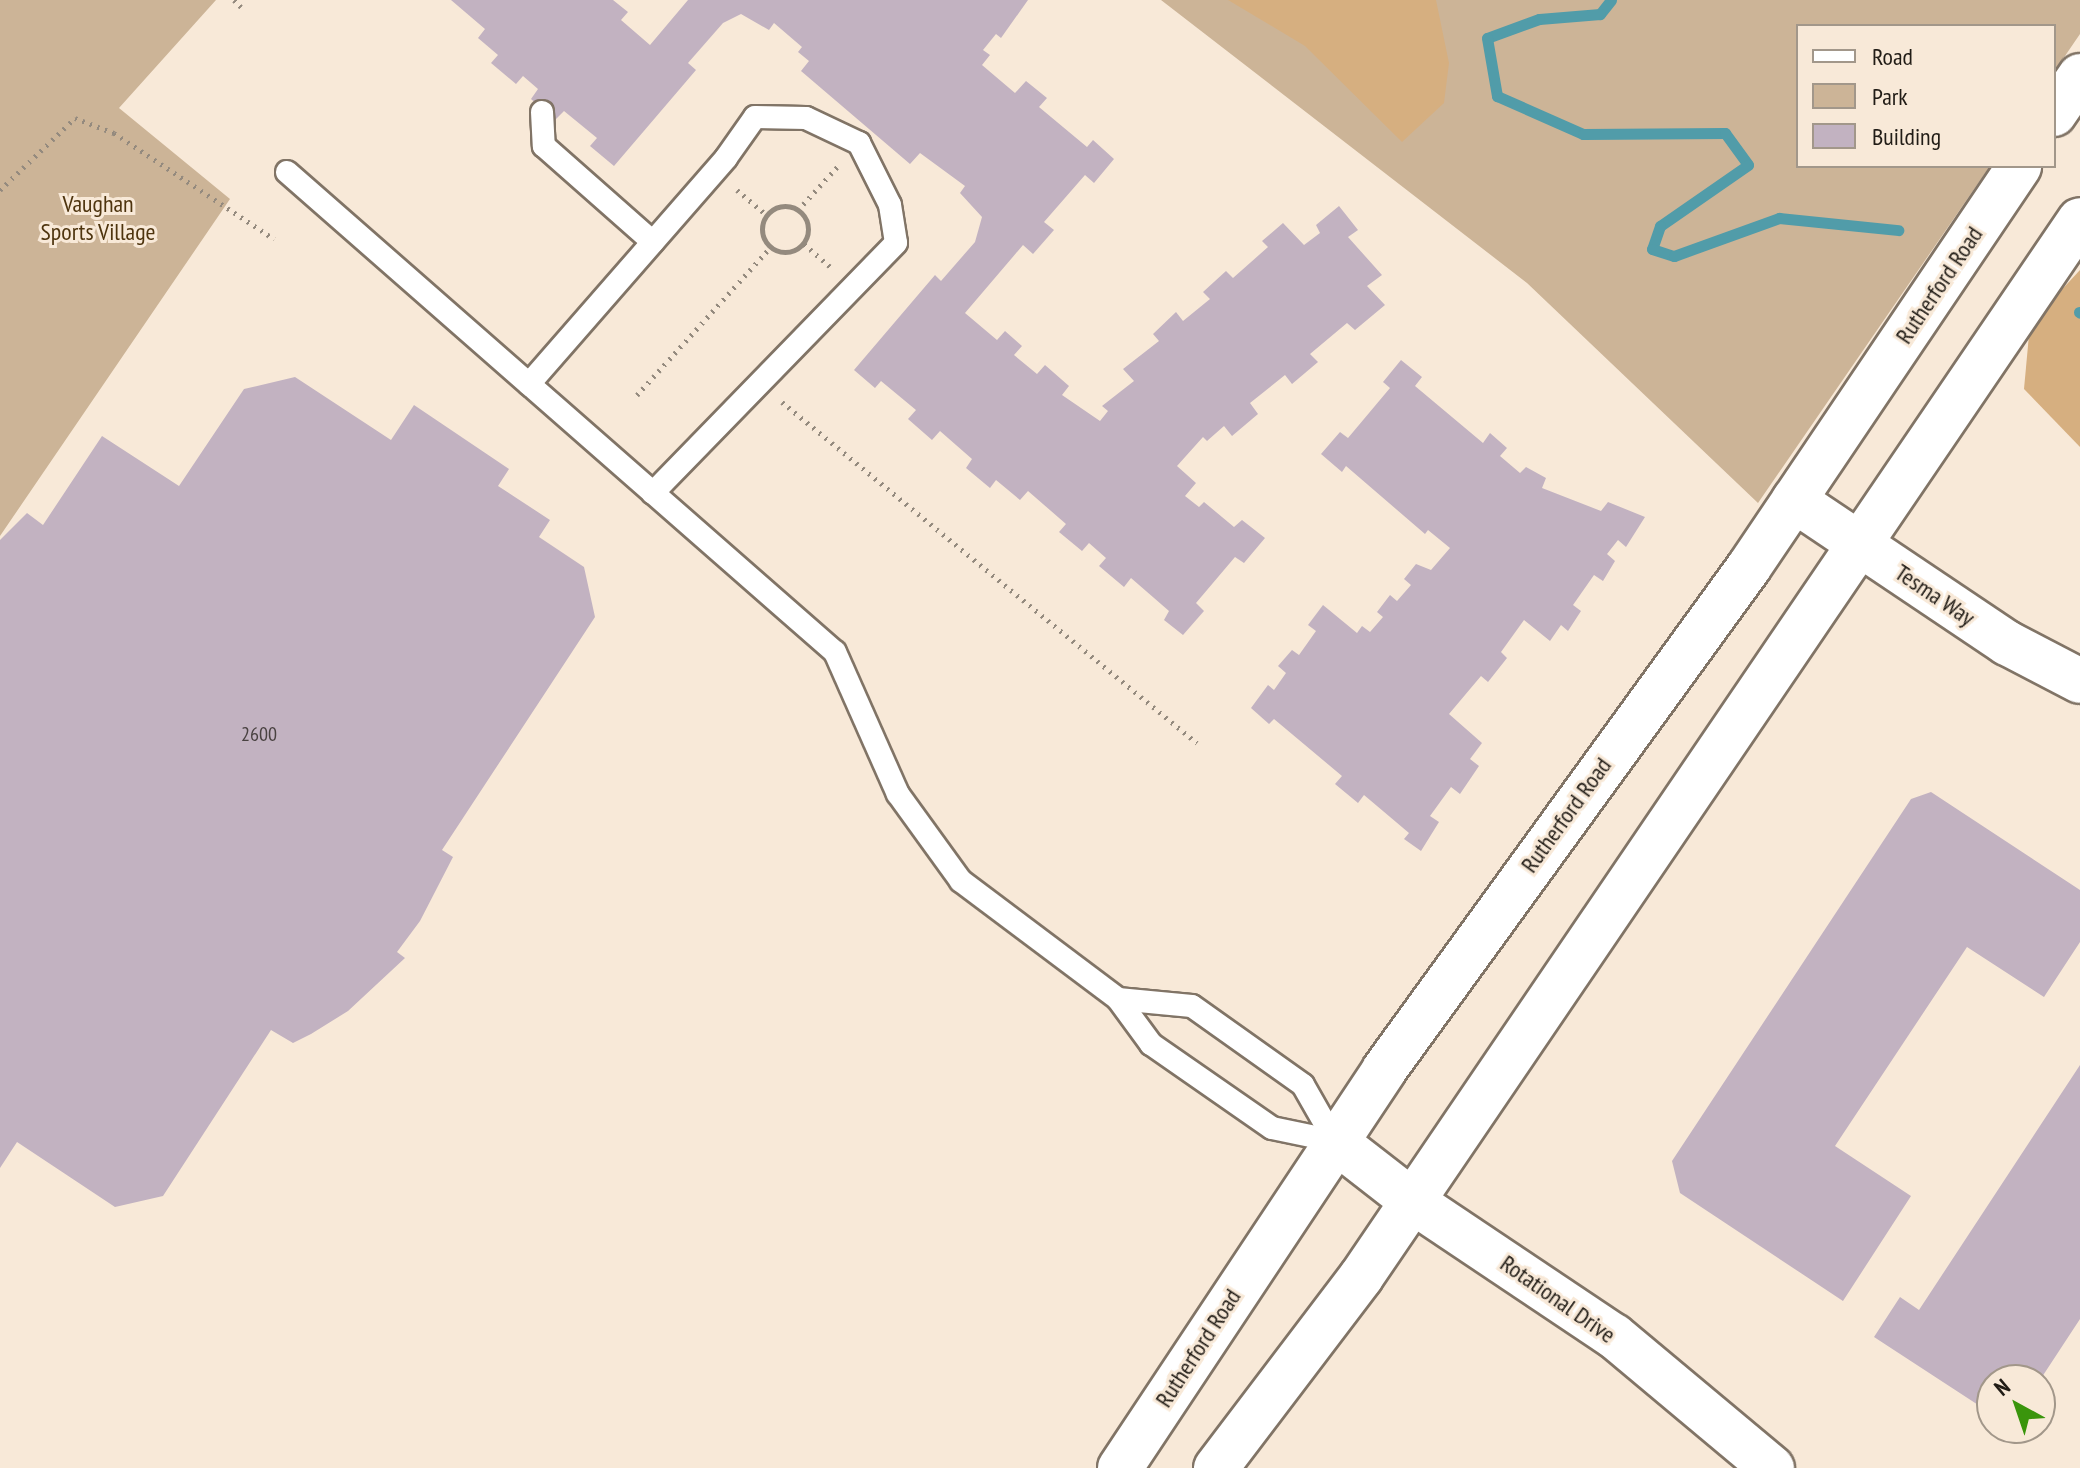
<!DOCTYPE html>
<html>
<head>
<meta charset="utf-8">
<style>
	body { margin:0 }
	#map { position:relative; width:2080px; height:1468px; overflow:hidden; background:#f8e9d8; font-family:"PT Sans Narrow",sans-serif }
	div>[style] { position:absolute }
	.green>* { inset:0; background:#ccb497 }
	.forest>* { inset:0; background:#d6af80 }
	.stream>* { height:11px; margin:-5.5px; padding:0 5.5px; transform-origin:5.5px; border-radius:5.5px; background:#519ca9 }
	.building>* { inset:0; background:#c2b2c1 }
	.path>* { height:5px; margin-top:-2.5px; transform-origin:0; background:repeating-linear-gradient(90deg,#948a7e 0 2px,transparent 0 8px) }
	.path>.ring { margin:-2.5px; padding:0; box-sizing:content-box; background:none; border:5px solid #948a7e; border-radius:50% }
	.roads { filter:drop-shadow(2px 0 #817466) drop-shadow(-2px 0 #817466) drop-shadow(0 2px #817466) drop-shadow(0 -2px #817466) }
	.lane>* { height:22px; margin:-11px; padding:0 11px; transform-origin:11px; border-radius:11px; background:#fff }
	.street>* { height:44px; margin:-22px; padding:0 22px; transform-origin:22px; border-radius:22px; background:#fff }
	.secondary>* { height:44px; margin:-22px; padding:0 22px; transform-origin:22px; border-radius:22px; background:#fff }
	span { translate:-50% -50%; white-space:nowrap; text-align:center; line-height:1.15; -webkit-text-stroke:6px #f8e9d8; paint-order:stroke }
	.number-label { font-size:20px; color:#494241 }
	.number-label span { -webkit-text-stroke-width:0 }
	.park-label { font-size:24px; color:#4e340e }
	.street-label { font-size:24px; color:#211c16 }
	.legend { position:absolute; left:1796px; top:24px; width:260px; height:144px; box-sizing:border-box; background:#f8e9d8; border:2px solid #a2978a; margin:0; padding:10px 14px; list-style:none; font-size:24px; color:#211c16 }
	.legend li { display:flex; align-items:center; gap:16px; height:40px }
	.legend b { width:40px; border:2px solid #a2978a }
	.north { position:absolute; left:1976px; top:1364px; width:80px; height:80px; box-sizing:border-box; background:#f8e9d8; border:2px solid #a2978a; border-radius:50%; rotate:320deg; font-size:22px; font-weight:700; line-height:32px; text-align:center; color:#211c16 }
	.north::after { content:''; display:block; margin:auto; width:28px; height:36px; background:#3a950c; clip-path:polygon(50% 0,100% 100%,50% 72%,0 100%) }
</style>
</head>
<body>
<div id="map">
	<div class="green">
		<i style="clip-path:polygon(0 0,216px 0,119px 108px,230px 199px,0 536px)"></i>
		<i style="clip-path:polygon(1161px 0,2080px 0,2080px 34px,2054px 72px,2054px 26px,1798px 26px,1798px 166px,1990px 166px,1758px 503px,1527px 283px)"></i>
	</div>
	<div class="forest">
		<i style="clip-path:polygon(1228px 0,1436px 0,1449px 63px,1444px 103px,1402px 142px,1305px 46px)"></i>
		<i style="clip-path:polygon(2080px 270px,2080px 447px,2024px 389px,2030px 324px)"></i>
	</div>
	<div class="stream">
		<i style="left:1611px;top:0;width:18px;rotate:128deg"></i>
		<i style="left:1600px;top:14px;width:61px;rotate:175.3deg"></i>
		<i style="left:1539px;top:19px;width:55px;rotate:159.9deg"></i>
		<i style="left:1487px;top:38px;width:59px;rotate:80.2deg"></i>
		<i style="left:1497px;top:96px;width:94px;rotate:23.8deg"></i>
		<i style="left:1583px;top:134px;width:142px;rotate:-0.4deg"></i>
		<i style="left:1725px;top:133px;width:39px;rotate:54deg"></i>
		<i style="left:1748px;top:165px;width:107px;rotate:145.3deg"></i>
		<i style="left:1660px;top:226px;width:24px;rotate:109deg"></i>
		<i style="left:1652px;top:249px;width:23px;rotate:18deg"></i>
		<i style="left:1674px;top:256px;width:112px;rotate:-19.9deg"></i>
		<i style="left:1779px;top:218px;width:120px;rotate:5.8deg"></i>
		<i style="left:2079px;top:312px;width:1px;rotate:45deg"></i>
	</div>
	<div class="building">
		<i style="clip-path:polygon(451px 0,613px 0,628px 12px,621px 20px,650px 45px,688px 0,1028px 0,1001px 38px,996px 34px,983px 50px,990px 55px,982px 65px,1015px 93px,1026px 81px,1047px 98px,1039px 107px,1087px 147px,1093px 140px,1114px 159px,1094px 183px,1085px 175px,1044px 222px,1054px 230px,1033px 254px,1023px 245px,965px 313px,997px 340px,1005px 331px,1022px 346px,1014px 355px,1037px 374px,1045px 365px,1069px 386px,1062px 395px,1100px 421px,1108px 411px,1102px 406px,1134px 381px,1123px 369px,1159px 341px,1153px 334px,1176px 312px,1183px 321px,1210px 299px,1203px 292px,1226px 271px,1233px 278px,1268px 247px,1262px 241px,1283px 223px,1304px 245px,1320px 233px,1316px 225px,1339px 206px,1358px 230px,1348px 237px,1382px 275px,1367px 286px,1385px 305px,1355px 330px,1347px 323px,1310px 354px,1318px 362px,1292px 384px,1285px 375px,1250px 403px,1258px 414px,1232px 436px,1224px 426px,1207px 441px,1203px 437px,1177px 466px,1196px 483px,1185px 496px,1199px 507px,1204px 502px,1234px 527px,1242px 520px,1265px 538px,1244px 563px,1235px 557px,1196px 603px,1204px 611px,1183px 635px,1164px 620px,1169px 611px,1131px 578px,1124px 587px,1099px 566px,1106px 558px,1089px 543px,1082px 551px,1059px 532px,1066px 524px,1028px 491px,1020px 500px,996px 480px,990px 488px,966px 468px,972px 459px,940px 431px,932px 440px,908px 419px,916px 410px,881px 381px,875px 388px,854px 370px,935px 275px,941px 281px,975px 242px,982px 217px,960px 193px,965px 186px,920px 153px,910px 164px,801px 71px,809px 61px,798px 52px,802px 47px,774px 23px,769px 30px,741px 14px,723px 23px,688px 63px,696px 70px,614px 166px,590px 146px,597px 138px,564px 111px,555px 120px,531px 99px,538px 89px,523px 76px,516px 84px,491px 63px,498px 55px,478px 38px,485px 29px)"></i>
		<i style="clip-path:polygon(1401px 360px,1422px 377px,1415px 386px,1483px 443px,1490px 433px,1507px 448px,1500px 456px,1520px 473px,1526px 467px,1546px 478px,1542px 488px,1601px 511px,1608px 502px,1645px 517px,1626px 547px,1618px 540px,1607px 554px,1615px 561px,1603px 581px,1594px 575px,1573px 605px,1581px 611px,1568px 631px,1561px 625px,1550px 641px,1524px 620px,1501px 652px,1507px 658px,1488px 682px,1481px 676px,1449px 714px,1482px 743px,1470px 759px,1479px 766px,1460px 794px,1451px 787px,1430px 816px,1439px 822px,1421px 851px,1404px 839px,1409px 833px,1364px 795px,1358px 803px,1335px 784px,1342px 776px,1274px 719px,1269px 724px,1251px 708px,1268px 685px,1274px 690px,1286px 673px,1278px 666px,1292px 650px,1299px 655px,1316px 631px,1308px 625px,1323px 605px,1357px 633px,1362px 626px,1370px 632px,1383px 617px,1377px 612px,1390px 595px,1397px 601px,1411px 585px,1404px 579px,1416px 564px,1431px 570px,1450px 548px,1428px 530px,1425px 534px,1346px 466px,1342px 472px,1321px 454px,1340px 432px,1348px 438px,1390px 388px,1383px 382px)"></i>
		<i style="clip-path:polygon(295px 377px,391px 440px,414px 405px,509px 469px,498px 486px,550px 520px,539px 537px,584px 567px,595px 617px,442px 850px,453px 857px,420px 921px,397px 952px,405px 958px,348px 1011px,311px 1034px,293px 1043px,271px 1030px,163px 1196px,115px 1207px,17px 1142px,0 1168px,0 540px,27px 513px,43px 525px,102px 436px,179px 486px,244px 389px)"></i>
		<i style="clip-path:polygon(1931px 792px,2080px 890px,2080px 942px,2044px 997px,1967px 947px,1835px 1146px,1911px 1196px,1843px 1301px,1680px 1193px,1672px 1161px,1911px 799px)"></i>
		<i style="clip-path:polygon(2080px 1065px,2080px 1319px,2040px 1380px,1992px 1380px,1992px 1414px,1874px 1337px,1900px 1297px,1919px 1310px)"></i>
	</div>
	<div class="path">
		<i style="left:234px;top:0;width:10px;rotate:45deg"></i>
		<i style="left:0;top:190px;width:104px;rotate:-43.8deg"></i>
		<i style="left:75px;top:118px;width:42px;rotate:21deg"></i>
		<i style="left:114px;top:133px;width:192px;rotate:33.5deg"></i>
		<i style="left:737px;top:190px;width:39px;rotate:40deg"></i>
		<i class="ring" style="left:762px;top:206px;width:41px;height:41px"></i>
		<i style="left:798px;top:210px;width:59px;rotate:-47.7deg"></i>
		<i style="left:804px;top:244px;width:35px;rotate:41deg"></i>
		<i style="left:637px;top:395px;width:198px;rotate:-47.9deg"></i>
		<i style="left:782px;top:402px;width:537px;rotate:39.41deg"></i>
	</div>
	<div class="roads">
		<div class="lane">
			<i style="left:542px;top:112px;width:34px;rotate:87deg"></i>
			<i style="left:544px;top:146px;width:145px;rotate:41.4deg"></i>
			<i style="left:287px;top:172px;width:728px;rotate:41.22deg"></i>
			<i style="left:835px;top:652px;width:155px;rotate:66.1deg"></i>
			<i style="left:898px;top:794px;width:107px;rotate:54.1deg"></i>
			<i style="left:961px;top:881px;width:196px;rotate:36.9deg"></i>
			<i style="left:1118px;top:999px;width:56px;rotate:53.7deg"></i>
			<i style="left:1151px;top:1044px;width:147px;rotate:34.8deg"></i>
			<i style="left:1272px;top:1128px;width:64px;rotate:11.7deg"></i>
			<i style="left:529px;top:384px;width:300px;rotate:-48.9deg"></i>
			<i style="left:726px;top:158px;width:50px;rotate:-54.7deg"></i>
			<i style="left:755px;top:117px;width:51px;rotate:1.1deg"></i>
			<i style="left:806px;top:118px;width:59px;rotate:25.3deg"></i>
			<i style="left:859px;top:143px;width:69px;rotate:63.4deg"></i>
			<i style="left:890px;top:205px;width:38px;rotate:81deg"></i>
			<i style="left:896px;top:243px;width:349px;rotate:134.2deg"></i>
			<i style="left:1118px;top:999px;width:74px;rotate:5.4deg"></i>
			<i style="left:1192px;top:1006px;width:136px;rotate:35.4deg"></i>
			<i style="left:1303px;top:1085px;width:64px;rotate:60.3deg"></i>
		</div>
		<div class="street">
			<i style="left:1794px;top:500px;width:257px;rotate:33.9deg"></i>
			<i style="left:2007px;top:643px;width:82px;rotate:27.5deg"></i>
			<i style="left:1335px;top:1141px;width:98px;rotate:37.9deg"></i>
			<i style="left:1412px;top:1201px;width:243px;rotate:33.8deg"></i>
			<i style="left:1614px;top:1336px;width:206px;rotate:39.9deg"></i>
		</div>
		<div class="secondary">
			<i style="left:2054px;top:114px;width:46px;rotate:-55.6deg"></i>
			<i style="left:1120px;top:1468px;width:478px;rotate:-56.4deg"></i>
			<i style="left:1384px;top:1070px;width:621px;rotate:-54.03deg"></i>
			<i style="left:1749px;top:567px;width:483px;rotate:-56deg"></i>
			<i style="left:1216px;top:1468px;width:240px;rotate:-52.8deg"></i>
			<i style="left:1361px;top:1277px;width:1278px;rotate:-55.78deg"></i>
		</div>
	</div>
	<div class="number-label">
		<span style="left:259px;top:734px">2600</span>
	</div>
	<div class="park-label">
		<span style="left:98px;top:218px">Vaughan<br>Sports Village</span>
	</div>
	<div class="street-label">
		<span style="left:1939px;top:285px;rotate:-56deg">Rutherford Road</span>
		<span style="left:1935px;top:595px;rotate:34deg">Tesma Way</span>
		<span style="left:1566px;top:815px;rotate:-54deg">Rutherford Road</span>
		<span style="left:1558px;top:1299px;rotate:35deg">Rotational Drive</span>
		<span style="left:1198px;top:1348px;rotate:-57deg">Rutherford Road</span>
	</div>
	<ul class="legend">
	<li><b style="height:10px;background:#fff"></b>Road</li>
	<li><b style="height:22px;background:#ccb497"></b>Park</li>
	<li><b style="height:22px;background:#c2b2c1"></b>Building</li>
	</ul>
	<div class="north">N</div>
</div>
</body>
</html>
